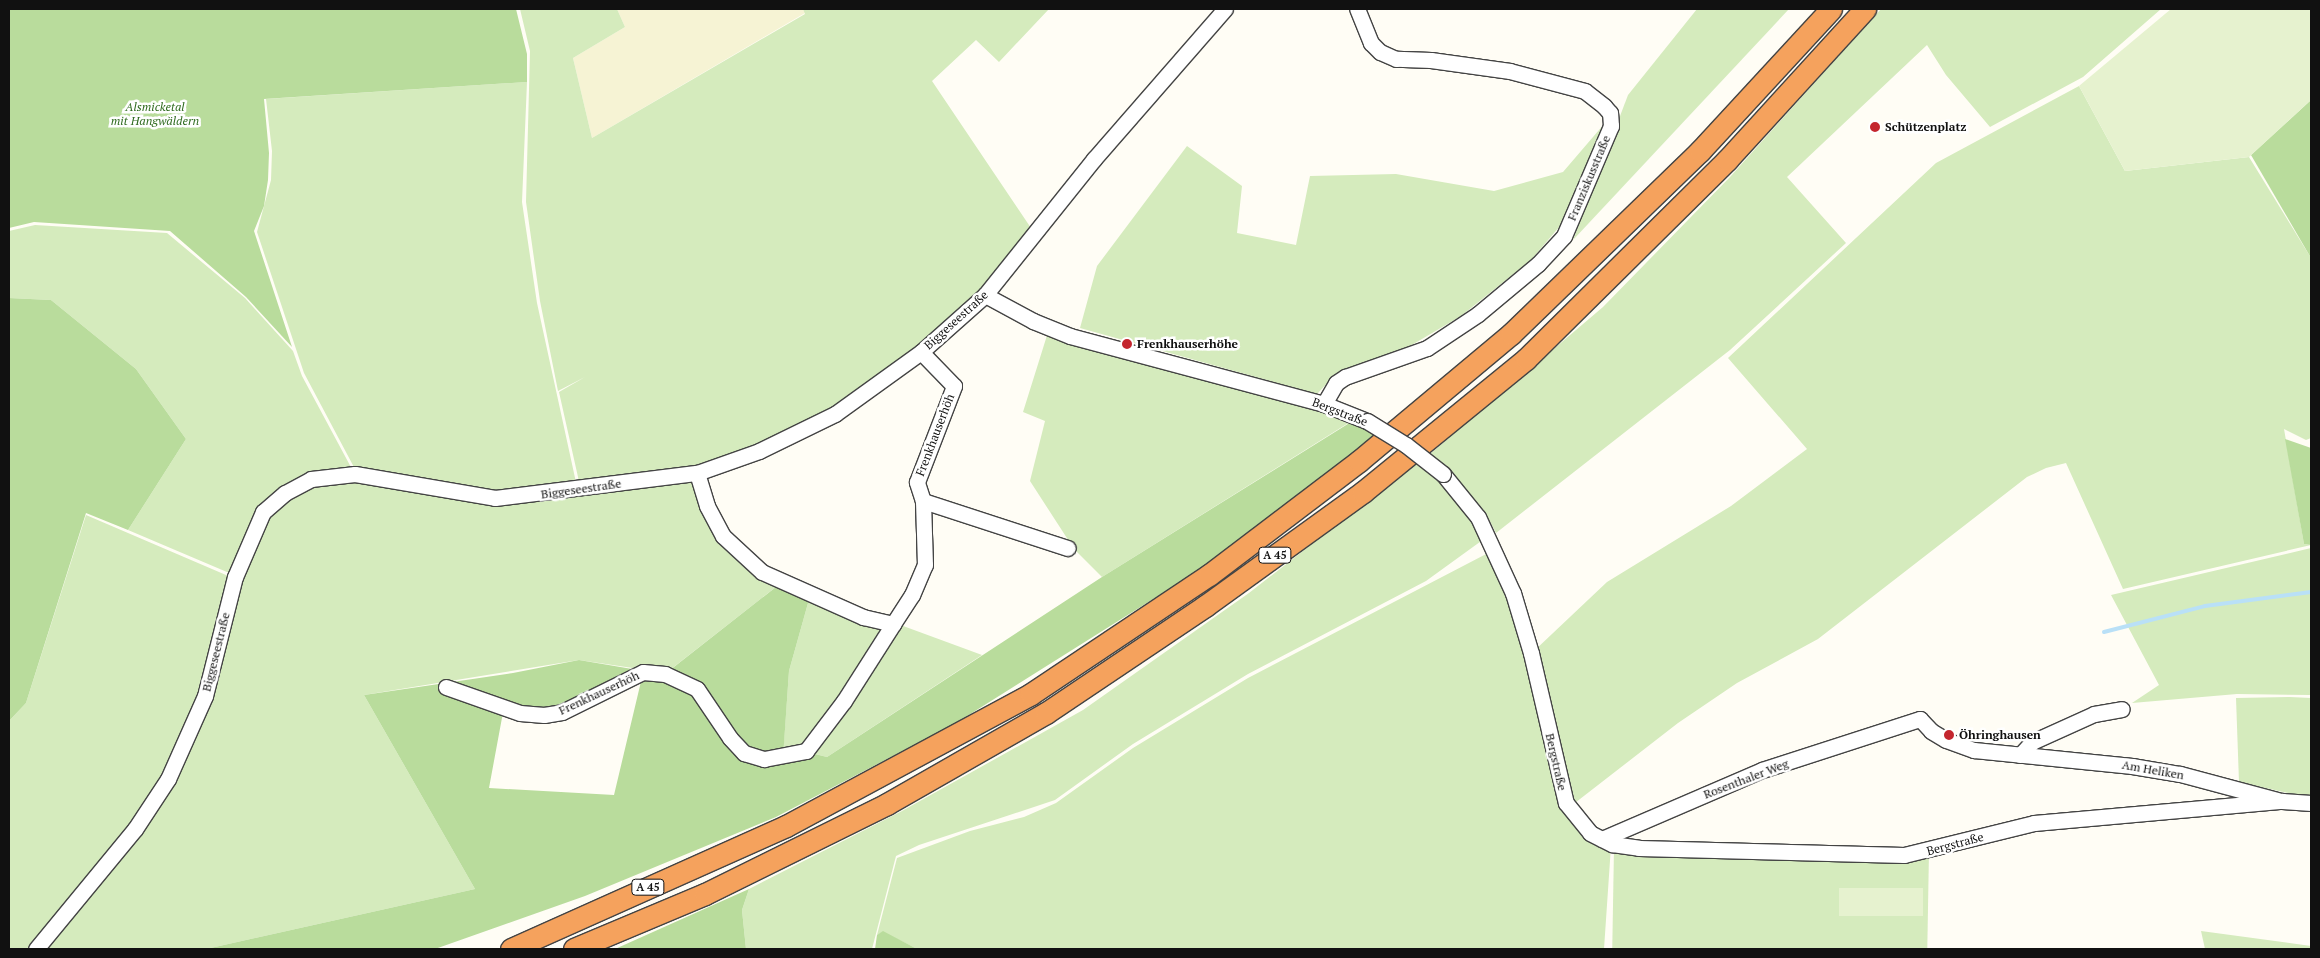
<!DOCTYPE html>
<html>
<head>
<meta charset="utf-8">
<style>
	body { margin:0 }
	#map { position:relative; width:2320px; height:958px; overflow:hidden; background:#fffdf5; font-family:"PT Serif",serif }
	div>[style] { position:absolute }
	.farmland>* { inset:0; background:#f6f3d4 }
	.green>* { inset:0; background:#d5ebbd; transform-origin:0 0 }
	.forest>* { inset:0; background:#b9dc9c }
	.pitch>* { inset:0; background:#e6f2cf; transform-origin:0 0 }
	.stream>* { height:4px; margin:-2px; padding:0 2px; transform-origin:2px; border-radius:2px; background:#b9e0f7 }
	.roads { filter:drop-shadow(1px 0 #444) drop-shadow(-1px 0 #444) drop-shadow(0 1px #444) drop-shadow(0 -1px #444) }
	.minor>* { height:15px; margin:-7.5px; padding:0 7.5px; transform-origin:7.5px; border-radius:7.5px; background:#fff }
	.highway>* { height:21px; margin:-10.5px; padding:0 10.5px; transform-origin:10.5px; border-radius:10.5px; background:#f5a25d }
	.bridges { filter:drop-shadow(1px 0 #444) drop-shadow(-1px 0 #444) drop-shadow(0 1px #444) drop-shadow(0 -1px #444) }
	.minor-bridge>* { height:15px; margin:-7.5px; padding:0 7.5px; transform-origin:7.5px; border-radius:7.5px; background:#fff }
	.dots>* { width:14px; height:14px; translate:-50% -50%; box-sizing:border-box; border:2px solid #fff; border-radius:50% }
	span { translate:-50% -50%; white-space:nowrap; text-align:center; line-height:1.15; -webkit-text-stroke:5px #fff; paint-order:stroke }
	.shield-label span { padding:1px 4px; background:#fff; border:1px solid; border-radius:4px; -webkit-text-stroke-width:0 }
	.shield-label { font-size:11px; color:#111; font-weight:700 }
	.park-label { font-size:12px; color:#2f6b1f; font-style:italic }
	.poi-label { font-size:12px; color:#111; font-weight:700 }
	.left { translate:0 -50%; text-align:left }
	.street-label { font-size:12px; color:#111 }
	.frame { position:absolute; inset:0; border:10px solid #111; pointer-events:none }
</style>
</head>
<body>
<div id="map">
	<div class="farmland">
		<i style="clip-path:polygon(617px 9px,803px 9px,805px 13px,592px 138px,573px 58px,625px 27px)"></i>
	</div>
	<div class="green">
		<i style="clip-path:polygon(520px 9px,617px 9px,625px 27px,573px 58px,592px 138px,805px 14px,803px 9px,1049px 9px,999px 62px,976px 40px,932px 81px,1033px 231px,979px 297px,919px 350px,833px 412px,696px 470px,580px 486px,559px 392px,585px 377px,558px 391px,540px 301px,526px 202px,530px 51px)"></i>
		<i style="clip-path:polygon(1697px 9px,1789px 9px,1573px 240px,1628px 95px)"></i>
		<i style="clip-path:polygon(1881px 9px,2161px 9px,2083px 77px,1990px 127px,1946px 75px,1927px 45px,1787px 177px,1846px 243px,1730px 350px,1496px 533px,1485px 512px,1430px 454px,1603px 307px,1730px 177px)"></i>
		<i style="clip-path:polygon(527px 82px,522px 202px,537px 303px,577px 487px,494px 496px,356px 471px,304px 373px,257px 232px,271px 180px,272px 151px,266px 99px)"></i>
		<i style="clip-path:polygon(2079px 86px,2125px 171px,2249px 157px,2311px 258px,2311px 438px,2306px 440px,2284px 429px,2304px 544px,2311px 545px,2123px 589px,2066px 463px,2046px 468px,2027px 477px,1818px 639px,1737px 683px,1678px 723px,1571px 806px,1534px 651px,1607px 582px,1731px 506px,1807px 449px,1728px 358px,1936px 163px)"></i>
		<i style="clip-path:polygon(1605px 123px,1560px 226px,1531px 260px,1461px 316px,1410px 346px,1332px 378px,1317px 394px,1080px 328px,1097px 266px,1187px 146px,1242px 186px,1237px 233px,1296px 245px,1310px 176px,1396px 174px,1494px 191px,1563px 172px)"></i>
		<i style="clip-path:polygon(35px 225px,167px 233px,245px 298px,293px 351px,302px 376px,353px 471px,283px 492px,234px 575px,128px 530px,186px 439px,136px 369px,51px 300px,9px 298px,9px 231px)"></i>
		<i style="clip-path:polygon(1049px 329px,1322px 408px,1350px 422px,1102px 577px,1074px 549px,1030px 481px,1045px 421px,1023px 412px)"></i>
		<i style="clip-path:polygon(1417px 462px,1446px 485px,1484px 539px,1426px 581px,1248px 674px,1133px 744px,1055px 800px,919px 845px,896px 856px,872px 949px,746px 949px,742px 910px,749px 889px,902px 811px,1083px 710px,1249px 593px)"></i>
		<i style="clip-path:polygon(356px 476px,453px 496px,691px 477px,713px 523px,781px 583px,666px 673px,579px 660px,364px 695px,475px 889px,206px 949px,39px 949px,170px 781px,237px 578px,265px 515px,312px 481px)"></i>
		<i style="clip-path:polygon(86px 515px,233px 578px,203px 695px,166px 778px,32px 949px,9px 949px,9px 721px,26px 703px)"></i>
		<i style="clip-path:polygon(2311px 548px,2311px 695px,2237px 694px,2132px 703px,2159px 685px,2111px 595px)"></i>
		<i style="clip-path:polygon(1490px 552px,1528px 653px,1562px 805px,1611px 846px,1604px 949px,917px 949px,883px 932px,877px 935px,897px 858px,970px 831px,1024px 817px,1056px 803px,1133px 748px,1248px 678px)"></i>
		<i style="clip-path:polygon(810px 596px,891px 625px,805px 749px,783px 756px,789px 671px)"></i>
		<i style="clip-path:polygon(895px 623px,982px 655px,827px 757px,807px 752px)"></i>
		<i style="clip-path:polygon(2290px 697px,2311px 698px,2311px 798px,2239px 782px,2236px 698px)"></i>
		<i style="left:1614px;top:848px;width:315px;height:101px;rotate:1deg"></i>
		<i style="clip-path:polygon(2201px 931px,2311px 946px,2311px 949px,2205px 949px)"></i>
	</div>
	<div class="forest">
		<i style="clip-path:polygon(9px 9px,516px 9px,527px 54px,527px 82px,264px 99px,269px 153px,268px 180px,264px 206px,254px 231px,292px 347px,246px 297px,170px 231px,34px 222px,9px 228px)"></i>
		<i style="clip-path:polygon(2311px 100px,2311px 258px,2251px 155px)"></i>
		<i style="clip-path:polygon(9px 298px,51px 300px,136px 369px,186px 439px,128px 530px,86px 513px,26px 703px,9px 721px)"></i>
		<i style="clip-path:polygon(1351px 422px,1380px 435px,1204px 567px,956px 723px,776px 817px,585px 896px,435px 949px,206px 949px,475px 889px,364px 695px,513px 673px,579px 660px,644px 671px,561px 712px,504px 707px,489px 788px,614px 795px,643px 673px,665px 674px,781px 583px,810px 596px,789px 671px,783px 758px,807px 752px,827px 757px,1102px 577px)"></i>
		<i style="clip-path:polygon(2285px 439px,2311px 448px,2311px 545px,2304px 544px)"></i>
		<i style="clip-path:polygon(749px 889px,742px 910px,746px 949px,615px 949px)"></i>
		<i style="clip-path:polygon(883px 931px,917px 949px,875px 949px,877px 935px)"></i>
	</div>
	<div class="pitch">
		<i style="clip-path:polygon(2171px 9px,2311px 9px,2311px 100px,2249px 157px,2125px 171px,2079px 86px)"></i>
		<i style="left:1923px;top:888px;width:28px;height:84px;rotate:90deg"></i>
	</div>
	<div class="stream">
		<i style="left:2104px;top:632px;width:104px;rotate:-14.4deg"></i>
		<i style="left:2205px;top:606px;width:107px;rotate:-7.5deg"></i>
	</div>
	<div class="roads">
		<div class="minor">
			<i style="left:985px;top:295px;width:55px;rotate:28.4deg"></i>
			<i style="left:1033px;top:321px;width:40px;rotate:22deg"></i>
			<i style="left:1070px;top:336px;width:263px;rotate:15deg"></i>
			<i style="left:1324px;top:404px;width:46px;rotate:21.6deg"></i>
			<i style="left:1324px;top:404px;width:24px;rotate:-60deg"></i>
			<i style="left:1336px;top:383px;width:11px;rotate:-34deg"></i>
			<i style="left:1345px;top:377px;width:87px;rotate:-19.5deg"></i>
			<i style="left:1427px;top:348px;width:61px;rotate:-33.7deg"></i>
			<i style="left:1478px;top:314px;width:78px;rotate:-39.8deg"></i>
			<i style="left:1538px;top:264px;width:38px;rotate:-47deg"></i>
			<i style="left:1564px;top:236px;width:120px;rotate:-66.9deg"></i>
			<i style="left:1611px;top:126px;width:13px;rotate:-94deg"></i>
			<i style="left:1610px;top:113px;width:9px;rotate:-131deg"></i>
			<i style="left:1604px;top:106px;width:24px;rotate:-142deg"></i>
			<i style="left:1585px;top:91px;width:78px;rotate:-165.1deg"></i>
			<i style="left:1510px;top:71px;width:80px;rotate:-172.1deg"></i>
			<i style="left:1431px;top:60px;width:35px;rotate:-178deg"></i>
			<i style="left:1396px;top:59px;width:17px;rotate:-156deg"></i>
			<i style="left:1380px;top:52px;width:13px;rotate:-135deg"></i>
			<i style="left:1371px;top:43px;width:37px;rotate:-112deg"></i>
			<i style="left:697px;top:473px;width:34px;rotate:73deg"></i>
			<i style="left:707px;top:506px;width:34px;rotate:62deg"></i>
			<i style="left:723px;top:536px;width:53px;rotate:42.7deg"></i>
			<i style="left:762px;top:572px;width:111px;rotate:24deg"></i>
			<i style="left:863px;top:617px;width:31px;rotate:13deg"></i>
			<i style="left:893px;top:624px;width:35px;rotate:-57deg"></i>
			<i style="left:912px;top:595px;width:33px;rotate:-67deg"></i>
			<i style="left:925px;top:565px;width:64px;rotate:-91.8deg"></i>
			<i style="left:923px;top:501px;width:20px;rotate:-108deg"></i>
			<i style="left:917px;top:482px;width:103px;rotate:-68.9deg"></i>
			<i style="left:954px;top:386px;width:47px;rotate:-134.1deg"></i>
			<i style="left:1443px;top:474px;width:55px;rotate:50.9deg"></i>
			<i style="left:1478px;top:517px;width:84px;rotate:65.3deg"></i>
			<i style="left:1513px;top:593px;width:63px;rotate:73.3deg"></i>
			<i style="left:1531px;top:653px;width:154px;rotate:76.9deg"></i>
			<i style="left:1566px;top:803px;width:38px;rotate:51deg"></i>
			<i style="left:1590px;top:833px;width:25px;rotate:27deg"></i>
			<i style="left:1612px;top:844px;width:27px;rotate:8deg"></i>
			<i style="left:1639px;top:848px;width:265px;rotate:1.5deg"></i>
			<i style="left:1904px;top:855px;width:134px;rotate:-13.8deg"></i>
			<i style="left:2034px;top:823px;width:249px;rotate:-5.1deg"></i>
			<i style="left:2282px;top:801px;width:29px;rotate:4deg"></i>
			<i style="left:923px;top:501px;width:152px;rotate:18deg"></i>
			<i style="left:446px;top:687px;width:78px;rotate:19.4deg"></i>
			<i style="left:520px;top:713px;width:24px;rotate:5deg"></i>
			<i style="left:544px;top:715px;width:18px;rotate:-9deg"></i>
			<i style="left:562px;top:712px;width:90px;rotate:-26.3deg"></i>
			<i style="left:643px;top:672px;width:22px;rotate:5deg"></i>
			<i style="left:665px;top:674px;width:35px;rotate:25deg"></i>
			<i style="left:697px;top:689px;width:59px;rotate:56deg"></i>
			<i style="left:730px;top:738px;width:21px;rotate:47deg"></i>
			<i style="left:744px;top:753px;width:21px;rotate:17deg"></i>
			<i style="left:764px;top:759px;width:43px;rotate:-10.8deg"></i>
			<i style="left:806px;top:751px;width:63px;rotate:-52.8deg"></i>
			<i style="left:844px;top:701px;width:91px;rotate:-57.5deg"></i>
			<i style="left:2020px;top:755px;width:18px;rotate:-47deg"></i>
			<i style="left:2032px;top:742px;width:68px;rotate:-24.3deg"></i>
			<i style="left:2094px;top:714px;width:28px;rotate:-10deg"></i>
			<i style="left:1602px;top:839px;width:174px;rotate:-23.3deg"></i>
			<i style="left:1762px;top:770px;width:166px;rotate:-17.9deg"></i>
			<i style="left:1920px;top:719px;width:16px;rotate:47deg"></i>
			<i style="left:1931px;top:731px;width:17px;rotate:31deg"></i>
			<i style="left:1946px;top:740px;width:30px;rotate:20deg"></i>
			<i style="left:1974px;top:750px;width:159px;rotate:5.8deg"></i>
			<i style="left:2132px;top:766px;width:49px;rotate:9.5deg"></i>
			<i style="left:2180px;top:774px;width:101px;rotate:14.9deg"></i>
			<i style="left:36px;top:949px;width:156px;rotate:-50.5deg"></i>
			<i style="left:135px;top:829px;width:60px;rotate:-56.6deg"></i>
			<i style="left:168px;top:779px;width:91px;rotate:-66deg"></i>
			<i style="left:205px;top:696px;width:123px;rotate:-75.9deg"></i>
			<i style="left:235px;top:577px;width:71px;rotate:-66.7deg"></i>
			<i style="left:263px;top:512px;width:29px;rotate:-41deg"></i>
			<i style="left:285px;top:493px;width:30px;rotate:-28deg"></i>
			<i style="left:311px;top:479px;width:44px;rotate:-6.5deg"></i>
			<i style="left:355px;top:474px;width:142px;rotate:9.7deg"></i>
			<i style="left:495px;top:498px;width:204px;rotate:-7.1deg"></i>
			<i style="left:697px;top:473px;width:66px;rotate:-19.5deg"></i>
			<i style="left:759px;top:451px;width:85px;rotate:-26deg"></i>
			<i style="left:835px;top:414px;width:106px;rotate:-35.8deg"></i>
			<i style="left:921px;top:352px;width:86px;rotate:-41.7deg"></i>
			<i style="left:985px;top:295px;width:174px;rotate:-51.3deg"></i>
			<i style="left:1094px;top:159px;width:199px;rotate:-48.9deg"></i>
		</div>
		<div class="highway">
			<i style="left:511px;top:949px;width:301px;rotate:-24.1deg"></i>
			<i style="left:786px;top:826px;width:278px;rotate:-28.3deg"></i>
			<i style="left:1031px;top:694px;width:214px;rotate:-33.8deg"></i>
			<i style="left:1209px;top:575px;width:188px;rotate:-37.2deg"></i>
			<i style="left:1359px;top:461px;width:198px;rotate:-39.9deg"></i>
			<i style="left:1511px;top:334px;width:263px;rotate:-44.1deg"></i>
			<i style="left:1700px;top:151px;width:193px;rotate:-47.3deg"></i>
			<i style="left:574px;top:949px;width:142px;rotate:-22.8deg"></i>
			<i style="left:705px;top:894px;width:203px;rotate:-26.3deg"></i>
			<i style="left:887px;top:804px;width:183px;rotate:-29.8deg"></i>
			<i style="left:1046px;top:713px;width:192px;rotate:-33.9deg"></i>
			<i style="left:1205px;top:606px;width:195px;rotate:-35.8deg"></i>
			<i style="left:1363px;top:492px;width:210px;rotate:-39.2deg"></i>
			<i style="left:1526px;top:359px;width:283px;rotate:-44.7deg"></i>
			<i style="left:1727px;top:160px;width:205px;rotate:-47.6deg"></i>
		</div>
	</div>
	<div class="bridges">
		<div class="minor-bridge">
			<i style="left:1367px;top:421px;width:46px;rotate:31.6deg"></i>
			<i style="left:1406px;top:445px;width:47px;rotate:38.1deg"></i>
		</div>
	</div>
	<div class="dots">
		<i style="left:1875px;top:127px;background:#c4262e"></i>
		<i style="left:1127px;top:344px;background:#c4262e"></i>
		<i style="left:1949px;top:735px;background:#c4262e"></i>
	</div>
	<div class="shield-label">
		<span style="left:1275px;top:555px">A 45</span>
		<span style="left:648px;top:887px">A 45</span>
	</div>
	<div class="park-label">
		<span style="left:155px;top:114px">Alsmicketal<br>mit Hangwäldern</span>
	</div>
	<div class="poi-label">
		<span class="left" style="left:1885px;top:127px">Schützenplatz</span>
		<span class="left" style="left:1137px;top:344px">Frenkhauserhöhe</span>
		<span class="left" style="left:1959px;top:735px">Öhringhausen</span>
	</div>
	<div class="street-label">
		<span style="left:1589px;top:178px;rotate:-67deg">Franziskusstraße</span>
		<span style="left:956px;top:320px;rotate:-42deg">Biggeseestraße</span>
		<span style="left:1340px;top:412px;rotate:21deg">Bergstraße</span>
		<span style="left:935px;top:435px;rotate:-69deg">Frenkhauserhöh</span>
		<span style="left:581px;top:489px;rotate:-8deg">Biggeseestraße</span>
		<span style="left:216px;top:652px;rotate:-76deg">Biggeseestraße</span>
		<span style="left:599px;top:693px;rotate:-25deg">Frenkhauserhöh</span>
		<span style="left:1556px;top:762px;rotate:77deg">Bergstraße</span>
		<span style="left:2153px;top:770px;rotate:10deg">Am Heliken</span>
		<span style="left:1746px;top:779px;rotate:-21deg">Rosenthaler Weg</span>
		<span style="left:1955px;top:844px;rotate:-15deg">Bergstraße</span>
	</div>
	<div class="frame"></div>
</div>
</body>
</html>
